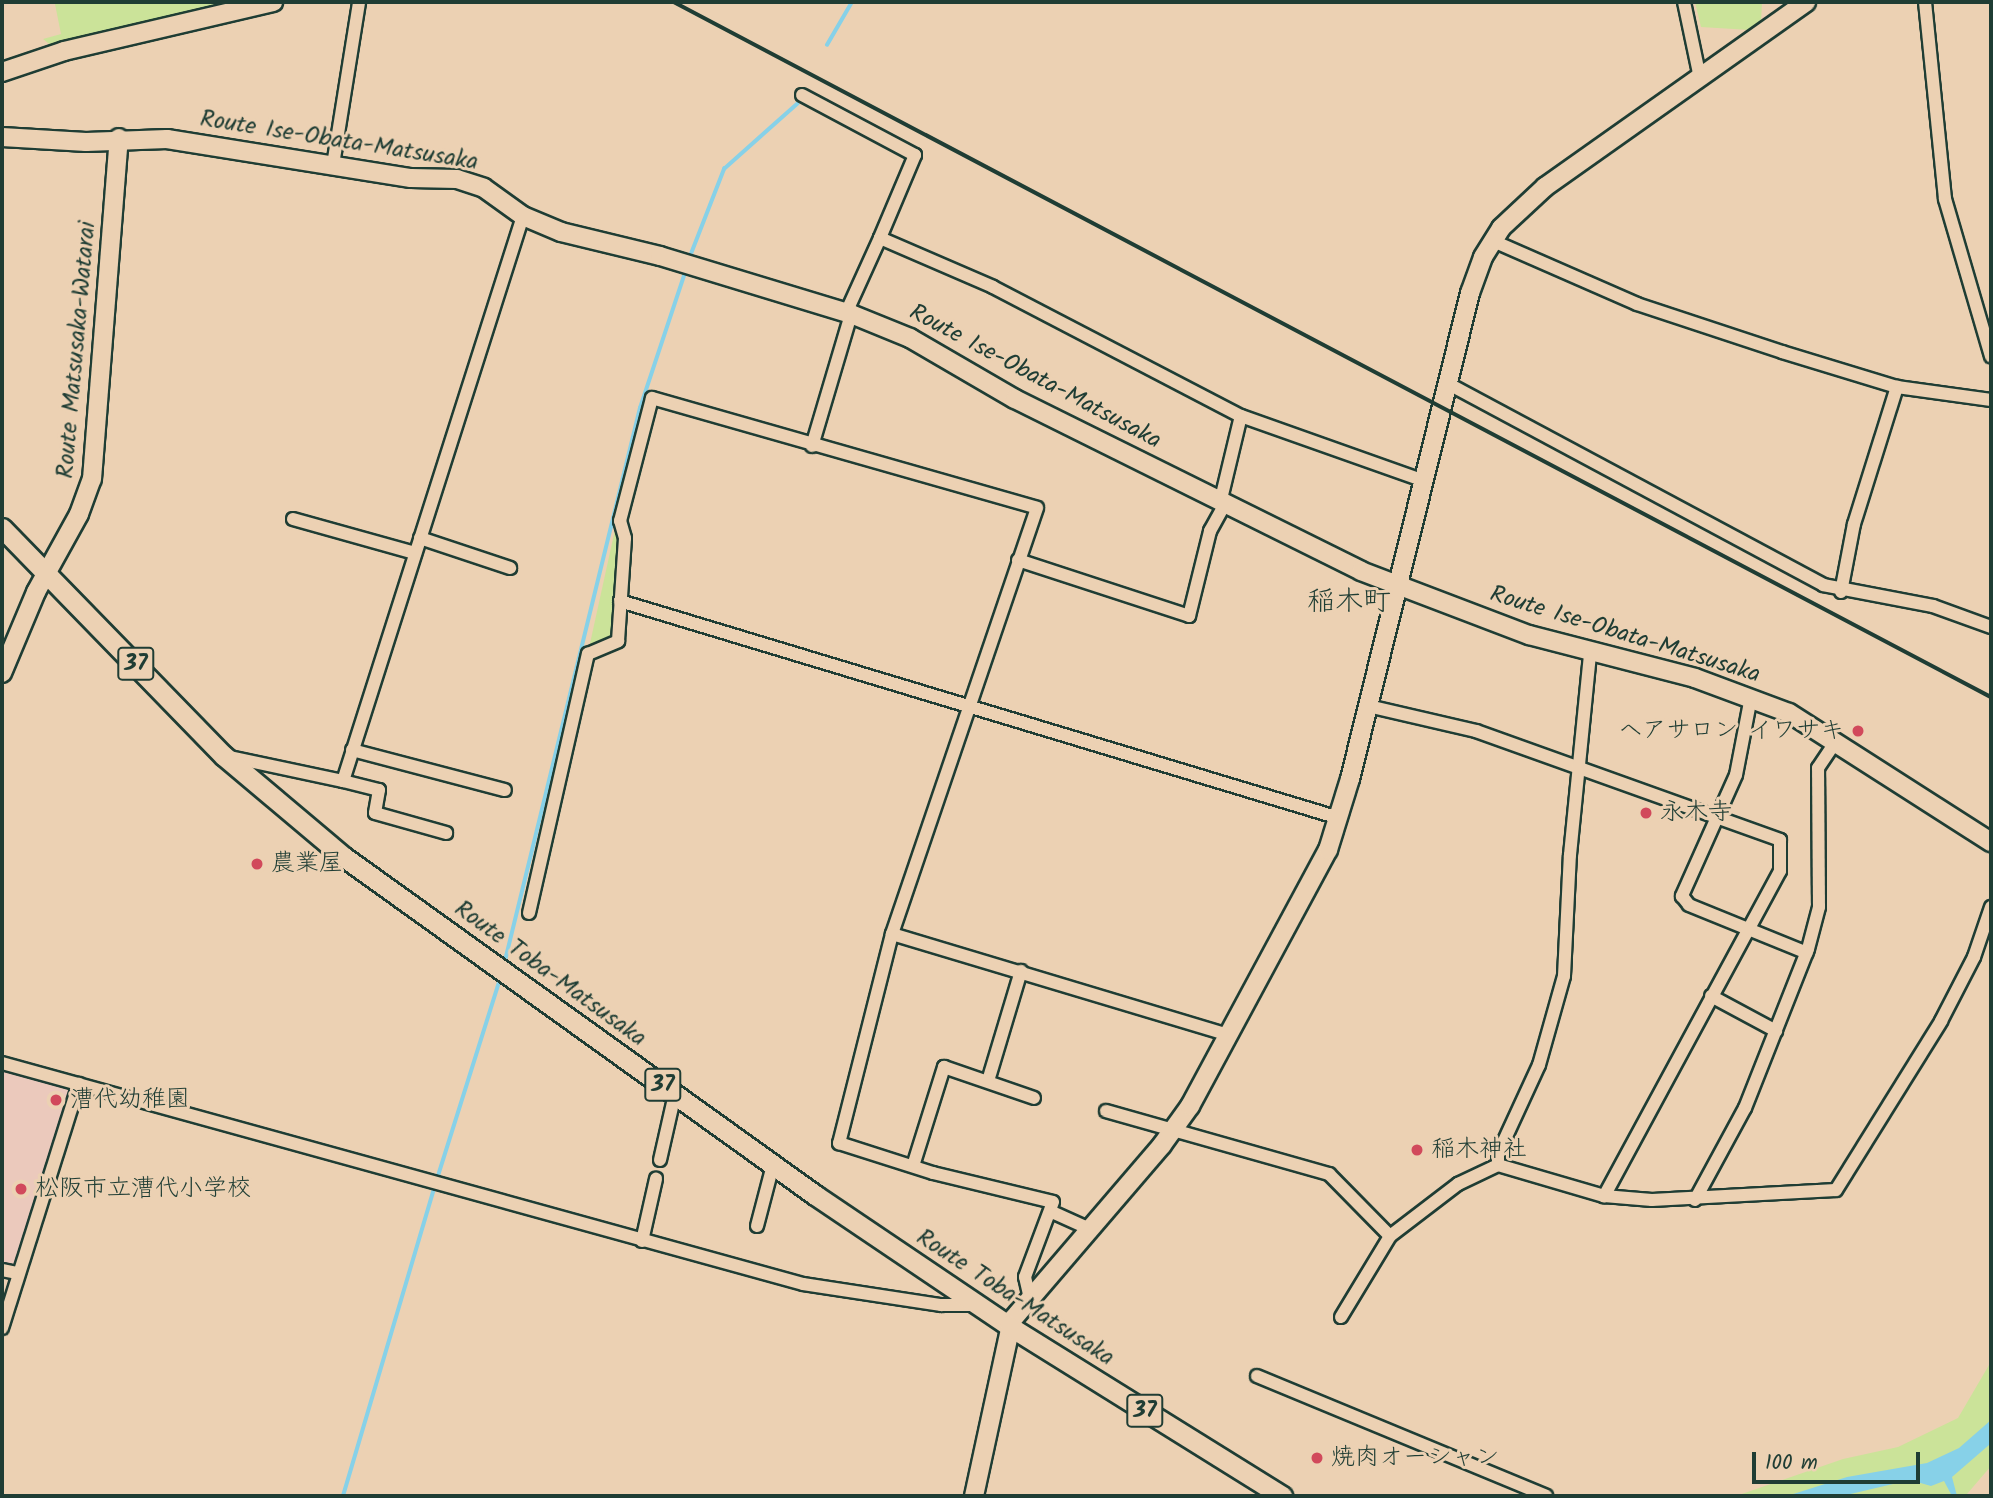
<!DOCTYPE html>
<html>
<head>
<meta charset="utf-8">
<style>
	body { margin:0 }
	#map { position:relative; width:1993px; height:1498px; overflow:hidden; background:#ecd1b3; font-family:Kalam,"Klee One",sans-serif }
	div>[style] { position:absolute }
	.built>* { inset:0; background:#ebc9bc }
	.green>* { inset:0; background:#cbe399 }
	.water>* { inset:0; background:#87d1e8 }
	.stream>* { height:3.5px; margin:-1.75px; padding:0 1.75px; transform-origin:1.75px; border-radius:1.75px; background:#87d1e8 }
	.roads { filter:drop-shadow(2px 0 #1f3d34) drop-shadow(-2px 0 #1f3d34) drop-shadow(0 2px #1f3d34) drop-shadow(0 -2px #1f3d34) }
	.street>* { height:12px; margin:-6px; padding:0 6px; transform-origin:6px; border-radius:6px; background:#ecd1b3 }
	.secondary>* { height:18px; margin:-9px; padding:0 9px; transform-origin:9px; border-radius:9px; background:#ecd1b3 }
	.primary>* { height:19px; margin:-9.5px; padding:0 9.5px; transform-origin:9.5px; border-radius:9.5px; background:#ecd1b3 }
	.rail>* { height:3.5px; margin:-1.75px; padding:0 1.75px; transform-origin:1.75px; border-radius:1.75px; background:#1f3d34 }
	.dots>* { width:19px; height:19px; translate:-50% -50%; box-sizing:border-box; border:4px solid #ecd1b3; border-radius:50% }
	span { translate:-50% -50%; white-space:nowrap; text-align:center; line-height:1.15; -webkit-text-stroke:6px #ecd1b3; paint-order:stroke }
	.shield-label span { padding:2px 5px; background:#ecd1b3; border:2px solid; border-radius:5px; -webkit-text-stroke-width:0 }
	.shield-label { font-size:23px; color:#1f3d34; font-weight:700 }
	.street-label { font-size:24px; color:#1f3d34 }
	.poi-label { font-size:24px; color:#1f3d34 }
	.right { translate:-100% -50%; text-align:right }
	.left { translate:0 -50%; text-align:left }
	.quarter-label { font-size:28px; color:#1f3d34 }
	.frame { position:absolute; inset:0; border:4px solid #1f3d34; pointer-events:none }
	.scale { position:absolute; left:1752px; top:1452px; width:168px; height:32px; box-sizing:border-box; border:4px solid #1f3d34; border-top:0; padding-left:9px; font-size:21px; line-height:24px; white-space:nowrap; color:#1f3d34; -webkit-text-stroke:5px #ecd1b3; paint-order:stroke }
</style>
</head>
<body>
<div id="map">
	<div class="built">
		<i style="clip-path:polygon(2px 1069px,72px 1089px,13px 1267px,2px 1264px)"></i>
	</div>
	<div class="green">
		<i style="clip-path:polygon(66px 2px,243px 2px,53px 47px,43px 39px,61px 34px,55px 4px)"></i>
		<i style="clip-path:polygon(1695px 2px,1762px 2px,1761px 22px,1750px 30px,1701px 27px)"></i>
		<i style="clip-path:polygon(616px 525px,621px 539px,614px 638px,589px 648px)"></i>
		<i style="clip-path:polygon(1991px 1351px,1991px 1466px,1967px 1494px,1736px 1496px,1843px 1459px,1898px 1447px,1958px 1418px,1989px 1365px)"></i>
	</div>
	<div class="water">
		<i style="clip-path:polygon(1991px 1420px,1989px 1445px,1952px 1477px,1957px 1496px,1952px 1496px,1944px 1481px,1931px 1486px,1910px 1480px,1842px 1496px,1787px 1496px,1847px 1477px,1927px 1463px,1959px 1448px)"></i>
	</div>
	<div class="stream">
		<i style="left:827px;top:45px;width:50px;rotate:-59.8deg"></i>
		<i style="left:689px;top:259px;width:97px;rotate:-68.7deg"></i>
		<i style="left:724px;top:169px;width:98px;rotate:-41.7deg"></i>
		<i style="left:504px;top:965px;width:573px;rotate:-76.28deg"></i>
		<i style="left:640px;top:408px;width:145px;rotate:-71.6deg"></i>
		<i style="left:437px;top:1179px;width:213px;rotate:-72.5deg"></i>
		<i style="left:343px;top:1496px;width:323px;rotate:-73.5deg"></i>
	</div>
	<div class="roads">
		<div class="street">
			<i style="left:1684px;top:2px;width:78px;rotate:78.1deg"></i>
			<i style="left:1925px;top:2px;width:198px;rotate:84.2deg"></i>
			<i style="left:1945px;top:199px;width:164px;rotate:73.7deg"></i>
			<i style="left:802px;top:95px;width:128px;rotate:28deg"></i>
			<i style="left:915px;top:155px;width:90px;rotate:112.9deg"></i>
			<i style="left:333px;top:165px;width:165px;rotate:-80.9deg"></i>
			<i style="left:1493px;top:241px;width:157px;rotate:23.6deg"></i>
			<i style="left:1637px;top:304px;width:153px;rotate:18.3deg"></i>
			<i style="left:1782px;top:352px;width:120px;rotate:16.9deg"></i>
			<i style="left:1897px;top:387px;width:95px;rotate:7.9deg"></i>
			<i style="left:846px;top:313px;width:82px;rotate:-65.6deg"></i>
			<i style="left:880px;top:238px;width:123px;rotate:23.4deg"></i>
			<i style="left:993px;top:287px;width:280px;rotate:27.5deg"></i>
			<i style="left:1241px;top:416px;width:195px;rotate:19.5deg"></i>
			<i style="left:1447px;top:383px;width:427px;rotate:28.2deg"></i>
			<i style="left:1823px;top:585px;width:112px;rotate:10.8deg"></i>
			<i style="left:1933px;top:606px;width:62px;rotate:19.9deg"></i>
			<i style="left:812px;top:446px;width:138px;rotate:-73.5deg"></i>
			<i style="left:1221px;top:499px;width:85px;rotate:-76.5deg"></i>
			<i style="left:293px;top:519px;width:127px;rotate:15.6deg"></i>
			<i style="left:420px;top:538px;width:95px;rotate:18.4deg"></i>
			<i style="left:1018px;top:560px;width:180px;rotate:18.1deg"></i>
			<i style="left:1189px;top:616px;width:88px;rotate:-76.1deg"></i>
			<i style="left:1210px;top:531px;width:33px;rotate:-61deg"></i>
			<i style="left:1841px;top:592px;width:69px;rotate:-79.2deg"></i>
			<i style="left:1854px;top:524px;width:144px;rotate:-72.6deg"></i>
			<i style="left:620px;top:601px;width:751px;rotate:16.79deg"></i>
			<i style="left:1751px;top:697px;width:79px;rotate:100.9deg"></i>
			<i style="left:1736px;top:775px;width:133px;rotate:114.1deg"></i>
			<i style="left:1682px;top:896px;width:11px;rotate:52deg"></i>
			<i style="left:1689px;top:905px;width:127px;rotate:22.1deg"></i>
			<i style="left:1368px;top:706px;width:111px;rotate:13deg"></i>
			<i style="left:1476px;top:731px;width:323px;rotate:19.7deg"></i>
			<i style="left:1780px;top:840px;width:31px;rotate:90deg"></i>
			<i style="left:1780px;top:871px;width:370px;rotate:118.4deg"></i>
			<i style="left:352px;top:750px;width:158px;rotate:14.7deg"></i>
			<i style="left:230px;top:757px;width:116px;rotate:12deg"></i>
			<i style="left:343px;top:781px;width:593px;rotate:-72.33deg"></i>
			<i style="left:343px;top:781px;width:37px;rotate:14deg"></i>
			<i style="left:379px;top:790px;width:23px;rotate:100deg"></i>
			<i style="left:375px;top:813px;width:74px;rotate:15.7deg"></i>
			<i style="left:529px;top:913px;width:266px;rotate:-77.2deg"></i>
			<i style="left:588px;top:654px;width:33px;rotate:-23deg"></i>
			<i style="left:618px;top:641px;width:103px;rotate:-86.1deg"></i>
			<i style="left:625px;top:538px;width:18px;rotate:-106deg"></i>
			<i style="left:620px;top:521px;width:127px;rotate:-75.4deg"></i>
			<i style="left:652px;top:398px;width:400px;rotate:15.9deg"></i>
			<i style="left:1037px;top:508px;width:450px;rotate:108.8deg"></i>
			<i style="left:892px;top:934px;width:216px;rotate:104.2deg"></i>
			<i style="left:839px;top:1143px;width:99px;rotate:17.7deg"></i>
			<i style="left:933px;top:1173px;width:123px;rotate:13.6deg"></i>
			<i style="left:1053px;top:1202px;width:80px;rotate:110.5deg"></i>
			<i style="left:1025px;top:1277px;width:22px;rotate:77deg"></i>
			<i style="left:892px;top:934px;width:352px;rotate:16.7deg"></i>
			<i style="left:1711px;top:996px;width:74px;rotate:28.3deg"></i>
			<i style="left:2px;top:1063px;width:831px;rotate:15.42deg"></i>
			<i style="left:803px;top:1284px;width:140px;rotate:8.7deg"></i>
			<i style="left:941px;top:1305px;width:37px"></i>
			<i style="left:988px;top:1081px;width:115px;rotate:-73.3deg"></i>
			<i style="left:1106px;top:1111px;width:232px;rotate:15.8deg"></i>
			<i style="left:1329px;top:1174px;width:87px;rotate:45.5deg"></i>
			<i style="left:660px;top:1160px;width:68px;rotate:-77.2deg"></i>
			<i style="left:1498px;top:1165px;width:11px;rotate:-90deg"></i>
			<i style="left:1498px;top:1154px;width:98px;rotate:-65.3deg"></i>
			<i style="left:1539px;top:1065px;width:92px;rotate:-74.3deg"></i>
			<i style="left:1564px;top:976px;width:121px;rotate:-87.2deg"></i>
			<i style="left:1570px;top:855px;width:202px;rotate:-84.3deg"></i>
			<i style="left:913px;top:1166px;width:104px;rotate:-72.6deg"></i>
			<i style="left:944px;top:1067px;width:95px;rotate:19deg"></i>
			<i style="left:1695px;top:1200px;width:105px;rotate:-61.5deg"></i>
			<i style="left:1745px;top:1108px;width:171px;rotate:-68.4deg"></i>
			<i style="left:1808px;top:949px;width:43px;rotate:-75.3deg"></i>
			<i style="left:1819px;top:907px;width:139px;rotate:-90.4deg"></i>
			<i style="left:1818px;top:768px;width:32px;rotate:-56deg"></i>
			<i style="left:1052px;top:1212px;width:42px;rotate:24.1deg"></i>
			<i style="left:757px;top:1226px;width:63px;rotate:-75.3deg"></i>
			<i style="left:642px;top:1241px;width:64px;rotate:-77.3deg"></i>
			<i style="left:2px;top:1270px;width:16px;rotate:11deg"></i>
			<i style="left:1341px;top:1317px;width:95px;rotate:-58.8deg"></i>
			<i style="left:1390px;top:1236px;width:86px;rotate:-37.4deg"></i>
			<i style="left:1458px;top:1184px;width:44px;rotate:-25.4deg"></i>
			<i style="left:1498px;top:1165px;width:110px;rotate:16.3deg"></i>
			<i style="left:1604px;top:1196px;width:48px;rotate:4.8deg"></i>
			<i style="left:1652px;top:1200px;width:184px;rotate:-3.1deg"></i>
			<i style="left:1836px;top:1190px;width:199px;rotate:-58.1deg"></i>
			<i style="left:1941px;top:1021px;width:72px;rotate:-62.7deg"></i>
			<i style="left:1974px;top:957px;width:53px;rotate:-71.2deg"></i>
			<i style="left:2px;top:1328px;width:256px;rotate:-72.5deg"></i>
			<i style="left:1257px;top:1376px;width:313px;rotate:22.5deg"></i>
		</div>
		<div class="secondary">
			<i style="left:2px;top:72px;width:65px;rotate:-18.7deg"></i>
			<i style="left:64px;top:51px;width:215px;rotate:-13.2deg"></i>
			<i style="left:2px;top:137px;width:84px;rotate:3.4deg"></i>
			<i style="left:86px;top:142px;width:81px;rotate:-2.1deg"></i>
			<i style="left:167px;top:139px;width:247px;rotate:9.1deg"></i>
			<i style="left:411px;top:178px;width:46px;rotate:1.2deg"></i>
			<i style="left:457px;top:179px;width:28px;rotate:18deg"></i>
			<i style="left:484px;top:188px;width:48px;rotate:35.7deg"></i>
			<i style="left:523px;top:216px;width:41px;rotate:22.8deg"></i>
			<i style="left:561px;top:232px;width:102px;rotate:13.6deg"></i>
			<i style="left:660px;top:256px;width:200px;rotate:16.9deg"></i>
			<i style="left:851px;top:314px;width:64px;rotate:22.1deg"></i>
			<i style="left:910px;top:338px;width:121px;rotate:30.2deg"></i>
			<i style="left:1015px;top:399px;width:386px;rotate:26.4deg"></i>
			<i style="left:1361px;top:571px;width:180px;rotate:20.9deg"></i>
			<i style="left:1529px;top:635px;width:171px;rotate:14.5deg"></i>
			<i style="left:1695px;top:678px;width:100px;rotate:20.4deg"></i>
			<i style="left:1789px;top:713px;width:240px;rotate:32.6deg"></i>
			<i style="left:2px;top:673px;width:88px;rotate:-67.2deg"></i>
			<i style="left:36px;top:592px;width:89px;rotate:-61.1deg"></i>
			<i style="left:79px;top:514px;width:37px;rotate:-70deg"></i>
			<i style="left:92px;top:479px;width:342px;rotate:-85.5deg"></i>
			<i style="left:974px;top:1496px;width:180px;rotate:-77.8deg"></i>
			<i style="left:1012px;top:1320px;width:230px;rotate:-49.4deg"></i>
			<i style="left:1162px;top:1145px;width:48px;rotate:-54.3deg"></i>
			<i style="left:1190px;top:1106px;width:291px;rotate:-61.7deg"></i>
			<i style="left:1328px;top:850px;width:74px;rotate:-72.8deg"></i>
			<i style="left:1350px;top:779px;width:501px;rotate:-76.13deg"></i>
			<i style="left:1470px;top:293px;width:38px;rotate:-70deg"></i>
			<i style="left:1483px;top:257px;width:34px;rotate:-58deg"></i>
			<i style="left:1501px;top:228px;width:60px;rotate:-43deg"></i>
			<i style="left:1545px;top:187px;width:320px;rotate:-35.3deg"></i>
		</div>
		<div class="primary">
			<i style="left:2px;top:528px;width:318px;rotate:45.8deg"></i>
			<i style="left:224px;top:756px;width:157px;rotate:40.1deg"></i>
			<i style="left:344px;top:857px;width:580px;rotate:35.66deg"></i>
			<i style="left:815px;top:1195px;width:234px;rotate:34deg"></i>
			<i style="left:1009px;top:1326px;width:322px;rotate:31.9deg"></i>
		</div>
	</div>
	<div class="rail">
		<i style="left:674px;top:2px;width:1489px;rotate:27.82deg"></i>
	</div>
	<div class="dots">
		<i style="left:1858px;top:731px;background:#d1495b"></i>
		<i style="left:1646px;top:813px;background:#d1495b"></i>
		<i style="left:257px;top:864px;background:#d1495b"></i>
		<i style="left:56px;top:1100px;background:#d1495b"></i>
		<i style="left:1417px;top:1150px;background:#d1495b"></i>
		<i style="left:21px;top:1189px;background:#d1495b"></i>
		<i style="left:1317px;top:1458px;background:#d1495b"></i>
	</div>
	<div class="shield-label">
		<span style="left:136px;top:664px">37</span>
		<span style="left:663px;top:1085px">37</span>
		<span style="left:1145px;top:1411px">37</span>
	</div>
	<div class="street-label">
		<span style="left:339px;top:141px;rotate:9deg">Route Ise-Obata-Matsusaka</span>
		<span style="left:77px;top:350px;rotate:-85deg">Route Matsusaka-Watarai</span>
		<span style="left:1035px;top:377px;rotate:28deg">Route Ise-Obata-Matsusaka</span>
		<span style="left:1625px;top:635px;rotate:17deg">Route Ise-Obata-Matsusaka</span>
		<span style="left:550px;top:974px;rotate:36deg">Route Toba-Matsusaka</span>
		<span style="left:1015px;top:1298px;rotate:33deg">Route Toba-Matsusaka</span>
	</div>
	<div class="poi-label">
		<span class="right" style="left:1844px;top:731px">ヘアサロン イワサキ</span>
		<span class="left" style="left:1660px;top:813px">永木寺</span>
		<span class="left" style="left:271px;top:864px">農業屋</span>
		<span class="left" style="left:70px;top:1100px">漕代幼稚園</span>
		<span class="left" style="left:1431px;top:1150px">稲木神社</span>
		<span class="left" style="left:35px;top:1189px">松阪市立漕代小学校</span>
		<span class="left" style="left:1331px;top:1458px">焼肉オーシャン</span>
	</div>
	<div class="quarter-label">
		<span style="left:1349px;top:603px">稲木町</span>
	</div>
	<div class="frame"></div>
	<div class="scale">100 m</div>
</div>
</body>
</html>
